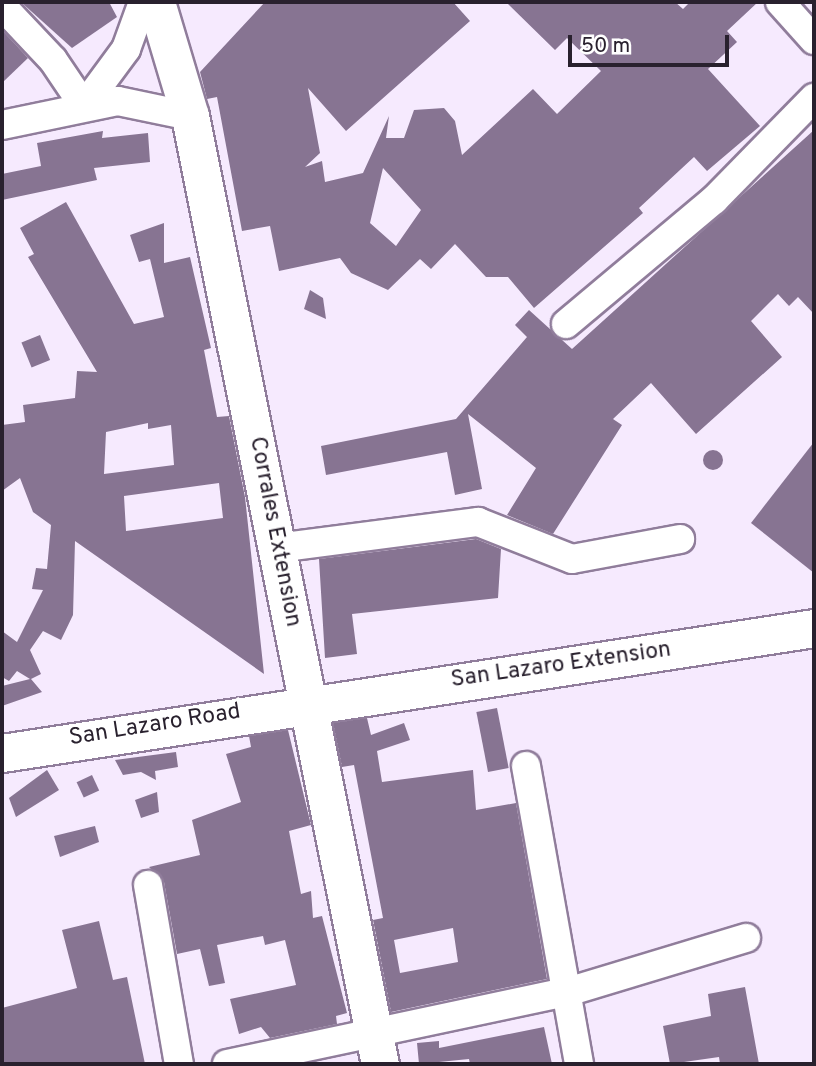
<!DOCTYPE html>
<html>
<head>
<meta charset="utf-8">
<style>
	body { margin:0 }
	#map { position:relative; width:816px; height:1066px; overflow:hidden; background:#f6eafe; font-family:Overpass,sans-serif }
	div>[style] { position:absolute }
	.building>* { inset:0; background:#877492; transform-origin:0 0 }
	.round { border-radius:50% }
	.roads { filter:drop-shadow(2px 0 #907d9b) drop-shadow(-2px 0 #907d9b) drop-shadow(0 2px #907d9b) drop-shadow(0 -2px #907d9b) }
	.minor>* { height:28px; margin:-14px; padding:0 14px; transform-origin:14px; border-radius:14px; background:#fff }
	.major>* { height:37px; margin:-18.5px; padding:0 18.5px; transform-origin:18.5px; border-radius:18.5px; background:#fff }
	span { translate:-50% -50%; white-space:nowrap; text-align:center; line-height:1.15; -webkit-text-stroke:5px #fff; paint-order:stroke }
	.street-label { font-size:23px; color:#29212e }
	.frame { position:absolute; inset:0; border:4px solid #29212e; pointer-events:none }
	.scale { position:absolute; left:568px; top:35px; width:161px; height:32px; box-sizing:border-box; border:4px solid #29212e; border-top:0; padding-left:9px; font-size:21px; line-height:24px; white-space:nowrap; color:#29212e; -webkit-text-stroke:5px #fff; paint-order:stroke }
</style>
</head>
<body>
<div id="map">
	<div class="building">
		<i style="clip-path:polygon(109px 2px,117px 17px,72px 48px,22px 3px)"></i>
		<i style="clip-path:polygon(evenodd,265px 2px,453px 2px,470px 21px,346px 131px,308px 88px,320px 153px,305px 167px,322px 161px,325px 182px,363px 173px,389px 116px,386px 138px,404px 138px,414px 110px,444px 108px,455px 121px,462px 155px,533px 89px,557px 114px,601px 71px,567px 38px,555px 50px,506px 2px,675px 2px,683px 9px,690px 2px,758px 2px,727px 31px,737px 42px,708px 69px,760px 126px,707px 171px,694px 157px,639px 208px,643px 213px,534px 308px,508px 277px,486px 277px,455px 244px,431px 269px,420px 259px,388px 290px,351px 273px,340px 258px,279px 271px,270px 226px,242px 231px,217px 97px,207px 99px,200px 72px,265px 2px,383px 168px,421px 210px,396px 246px,370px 223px,383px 168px)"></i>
		<i style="clip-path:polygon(2px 30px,28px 58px,2px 83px)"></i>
		<i style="clip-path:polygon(814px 130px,814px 314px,798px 297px,789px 306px,778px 294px,751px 321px,782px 357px,696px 434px,651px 383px,613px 419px,622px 425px,553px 534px,507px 515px,536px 468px,468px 414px,482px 489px,455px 495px,447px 452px,326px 475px,321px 446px,456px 419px,527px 337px,515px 325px,529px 310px,572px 349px)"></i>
		<i style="clip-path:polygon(103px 131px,102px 138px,148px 133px,150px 162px,94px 168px,97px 180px,2px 200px,2px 174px,41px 166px,37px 143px)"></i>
		<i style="clip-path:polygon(evenodd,66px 202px,134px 324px,164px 317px,150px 259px,139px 262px,130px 235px,164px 223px,164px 263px,190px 257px,211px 348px,204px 350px,217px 417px,229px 416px,245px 497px,264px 674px,75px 541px,73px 615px,61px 640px,43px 631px,30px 650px,41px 674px,31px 679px,42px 692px,2px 706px,2px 686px,30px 679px,17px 671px,9px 681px,2px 677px,2px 631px,17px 642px,43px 590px,32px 589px,36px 568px,47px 569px,51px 525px,33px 512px,20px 478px,2px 491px,2px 425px,25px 422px,23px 405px,75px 398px,77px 371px,97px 372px,28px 257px,34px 254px,20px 228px,66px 202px,148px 423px,148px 429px,171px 425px,174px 465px,104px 474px,106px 432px,148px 423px,66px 202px,219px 483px,223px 518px,126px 531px,124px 496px,219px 483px)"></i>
		<i style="clip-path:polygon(310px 290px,323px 298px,326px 319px,304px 309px)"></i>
		<i style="left:40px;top:335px;width:27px;height:20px;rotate:68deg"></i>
		<i style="clip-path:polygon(814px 442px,814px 573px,751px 523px)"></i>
		<i class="round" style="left:703px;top:450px;width:20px;height:20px"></i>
		<i style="clip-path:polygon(476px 539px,501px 549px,498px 598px,352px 614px,357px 654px,325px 658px,319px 559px)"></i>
		<i style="left:497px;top:708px;width:61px;height:21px;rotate:79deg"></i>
		<i style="clip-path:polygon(evenodd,367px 718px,371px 735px,404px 723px,410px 740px,377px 751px,382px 782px,473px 770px,476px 810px,516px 803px,547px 979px,391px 1012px,373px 920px,383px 918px,354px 765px,342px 767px,333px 723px,367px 718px,453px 928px,458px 962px,400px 973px,394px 940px,453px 928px)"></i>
		<i style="clip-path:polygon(288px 730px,311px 825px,289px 831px,301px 894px,311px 891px,313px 918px,322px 916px,347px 1013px,336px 1016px,337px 1024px,270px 1038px,261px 1027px,239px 1034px,230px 999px,296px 985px,285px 940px,265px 945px,263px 936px,217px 945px,225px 983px,209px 986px,200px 949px,177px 954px,164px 882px,149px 867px,200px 855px,192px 820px,241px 802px,226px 754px,251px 747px,249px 736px)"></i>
		<i style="clip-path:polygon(176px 752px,178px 767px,155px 771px,156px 780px,141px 772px,123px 775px,115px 760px)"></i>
		<i style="clip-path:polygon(47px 770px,59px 790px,16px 817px,9px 798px)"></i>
		<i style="left:92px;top:775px;width:17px;height:17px;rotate:65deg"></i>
		<i style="clip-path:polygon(157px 792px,159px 812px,141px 818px,135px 800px)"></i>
		<i style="clip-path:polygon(95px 826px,99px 842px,60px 857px,54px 836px)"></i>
		<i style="clip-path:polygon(99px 921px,113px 980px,127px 977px,145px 1064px,2px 1064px,2px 1008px,77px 988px,62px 930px)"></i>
		<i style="clip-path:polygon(745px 987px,759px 1064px,720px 1064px,719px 1057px,670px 1064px,663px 1026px,711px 1016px,708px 994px)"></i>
		<i style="clip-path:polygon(544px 1027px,552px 1064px,470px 1064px,469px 1059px,419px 1064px,417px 1043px,439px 1041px,439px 1048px)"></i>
	</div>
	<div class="roads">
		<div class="minor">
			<i style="left:780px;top:2px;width:51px;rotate:48.2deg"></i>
			<i style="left:2px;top:6px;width:74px;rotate:46.6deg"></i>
			<i style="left:53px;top:60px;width:55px;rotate:56deg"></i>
			<i style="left:84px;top:106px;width:71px;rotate:-53.6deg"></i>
			<i style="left:126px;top:49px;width:50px;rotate:-70.1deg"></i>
			<i style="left:2px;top:125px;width:118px;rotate:-11.7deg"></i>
			<i style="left:118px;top:101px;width:74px;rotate:11.8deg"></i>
			<i style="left:566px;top:324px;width:193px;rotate:-40deg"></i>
			<i style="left:714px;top:200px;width:143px;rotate:-45.6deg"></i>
			<i style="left:277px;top:548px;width:203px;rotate:-7.4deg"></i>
			<i style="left:478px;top:522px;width:101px;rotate:21.5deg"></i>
			<i style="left:572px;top:559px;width:110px;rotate:-10.5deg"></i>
			<i style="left:526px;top:766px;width:303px;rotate:79.9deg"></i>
			<i style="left:148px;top:885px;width:182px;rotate:80.2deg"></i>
			<i style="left:227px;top:1064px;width:348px;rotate:-12deg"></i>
			<i style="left:567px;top:992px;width:187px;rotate:-16.8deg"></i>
		</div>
		<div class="major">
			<i style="left:156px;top:2px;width:119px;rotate:73.4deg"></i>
			<i style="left:190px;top:116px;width:967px;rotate:78.67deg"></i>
			<i style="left:2px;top:753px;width:822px;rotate:-8.75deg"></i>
		</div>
	</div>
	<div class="street-label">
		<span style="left:274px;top:532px;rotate:79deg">Corrales Extension</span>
		<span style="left:561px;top:666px;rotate:-8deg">San Lazaro Extension</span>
		<span style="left:155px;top:726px;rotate:-9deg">San Lazaro Road</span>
	</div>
	<div class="frame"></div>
	<div class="scale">50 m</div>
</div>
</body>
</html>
